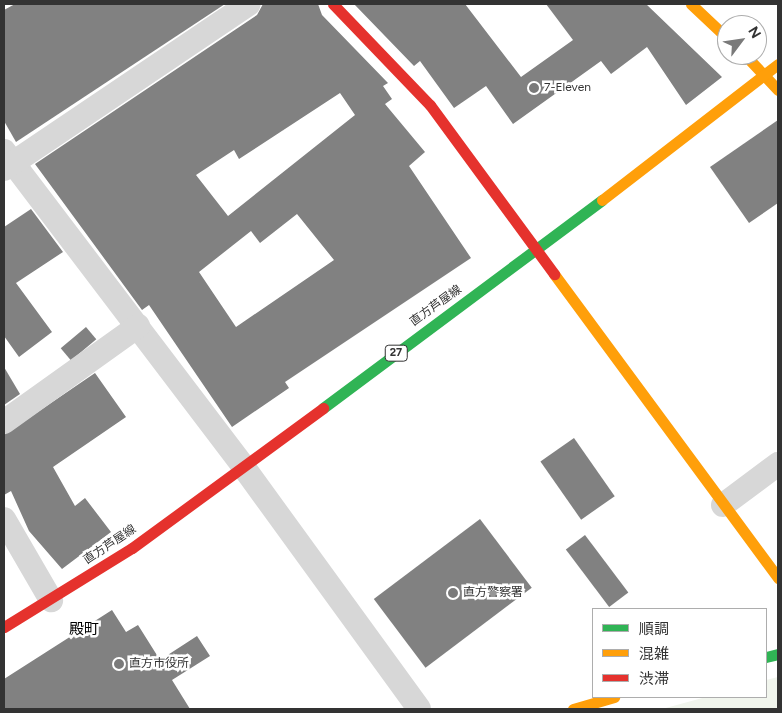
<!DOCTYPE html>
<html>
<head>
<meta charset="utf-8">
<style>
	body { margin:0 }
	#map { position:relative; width:782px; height:713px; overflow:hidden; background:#fff; font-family:Figtree,"Noto Sans JP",sans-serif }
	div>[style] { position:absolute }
	.green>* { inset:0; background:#f1f5ed }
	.building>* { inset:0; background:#818181; transform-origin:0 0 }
	.street>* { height:24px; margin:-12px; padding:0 12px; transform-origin:12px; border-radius:12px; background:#d7d7d7 }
	.fast>* { height:11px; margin:-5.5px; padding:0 5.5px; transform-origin:5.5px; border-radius:5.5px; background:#30b455 }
	.slow>* { height:11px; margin:-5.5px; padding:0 5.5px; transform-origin:5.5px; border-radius:5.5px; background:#ff9f0a }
	.jam>* { height:11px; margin:-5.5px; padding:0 5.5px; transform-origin:5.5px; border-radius:5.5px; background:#e5322d }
	.dots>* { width:14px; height:14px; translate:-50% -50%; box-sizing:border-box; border:2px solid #fff; border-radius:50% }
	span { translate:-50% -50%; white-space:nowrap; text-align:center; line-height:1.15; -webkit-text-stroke:5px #fff; paint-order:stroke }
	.shield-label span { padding:1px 4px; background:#fff; border:1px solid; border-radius:4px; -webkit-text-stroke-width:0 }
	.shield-label { font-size:11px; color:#333; font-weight:700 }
	.poi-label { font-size:12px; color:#333 }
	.left { translate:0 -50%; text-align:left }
	.street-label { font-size:12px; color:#333 }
	.quarter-label { font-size:15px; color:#000 }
	.frame { position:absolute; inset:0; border:5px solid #333; pointer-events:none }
	.legend { position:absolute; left:592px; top:608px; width:175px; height:90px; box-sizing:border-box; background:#fff; border:1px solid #adadad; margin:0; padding:6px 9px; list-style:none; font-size:15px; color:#333 }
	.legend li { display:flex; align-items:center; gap:10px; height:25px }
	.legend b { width:25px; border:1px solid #adadad }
	.north { position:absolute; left:717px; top:15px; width:50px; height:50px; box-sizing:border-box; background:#fff; border:1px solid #adadad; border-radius:50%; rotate:59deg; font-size:14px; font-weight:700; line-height:20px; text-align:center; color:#333 }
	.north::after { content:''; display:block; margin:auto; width:18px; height:22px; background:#7a7a7a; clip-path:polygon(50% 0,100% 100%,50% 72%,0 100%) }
</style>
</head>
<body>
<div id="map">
	<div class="green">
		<i style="clip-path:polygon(778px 677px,778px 709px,662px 709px,706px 697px,766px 697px,766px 680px)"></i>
	</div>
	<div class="building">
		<i style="clip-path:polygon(15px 4px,225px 4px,16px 142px,4px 121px,4px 10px)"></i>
		<i style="clip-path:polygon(evenodd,263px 4px,318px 4px,322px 15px,388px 83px,383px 86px,392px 99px,385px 104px,425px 152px,409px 166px,471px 258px,285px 382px,289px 388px,232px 427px,149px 305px,142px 310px,35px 164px,257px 15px,263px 4px,340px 93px,355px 115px,228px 216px,196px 175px,234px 150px,239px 159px,340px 93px,263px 4px,297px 214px,334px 260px,236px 327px,199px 272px,251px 231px,260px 243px,297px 214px)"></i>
		<i style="clip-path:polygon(354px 4px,465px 4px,521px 77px,573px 40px,546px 4px,646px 4px,722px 77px,686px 105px,647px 47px,611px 74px,601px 61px,513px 124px,486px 86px,454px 108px,420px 61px,414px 66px)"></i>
		<i style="clip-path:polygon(778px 120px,778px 203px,749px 223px,710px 167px)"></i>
		<i style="clip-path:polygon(31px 209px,63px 252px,16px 283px,52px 332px,19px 357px,4px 336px,4px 227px)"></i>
		<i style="left:86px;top:327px;width:16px;height:33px;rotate:50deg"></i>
		<i style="clip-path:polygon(4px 367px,20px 394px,4px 405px)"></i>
		<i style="clip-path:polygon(95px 373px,126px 417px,53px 467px,75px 506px,85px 498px,111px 532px,62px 569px,29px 531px,11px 491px,4px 495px,4px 435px)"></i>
		<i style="left:574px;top:438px;width:71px;height:41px;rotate:55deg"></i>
		<i style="left:480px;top:519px;width:86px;height:133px;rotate:53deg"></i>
		<i style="left:585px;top:535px;width:72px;height:24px;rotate:53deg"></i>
		<i style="clip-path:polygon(112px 610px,126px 632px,138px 625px,160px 660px,197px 636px,210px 656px,172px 680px,190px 709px,4px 709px,4px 679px)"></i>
	</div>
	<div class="street">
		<i style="left:4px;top:151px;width:394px;rotate:52.8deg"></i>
		<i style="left:242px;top:465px;width:301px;rotate:54deg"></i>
		<i style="left:4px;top:169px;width:295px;rotate:-34deg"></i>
		<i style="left:4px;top:422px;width:165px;rotate:-35.6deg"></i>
		<i style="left:723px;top:505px;width:69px;rotate:-36.7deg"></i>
		<i style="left:4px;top:519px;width:94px;rotate:59.9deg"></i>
	</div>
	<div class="fast">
		<i style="left:323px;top:408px;width:348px;rotate:-36.7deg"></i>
		<i style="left:766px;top:657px;width:12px;rotate:-14deg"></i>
	</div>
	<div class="slow">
		<i style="left:691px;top:4px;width:50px;rotate:43.4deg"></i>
		<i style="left:745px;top:55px;width:48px;rotate:46.7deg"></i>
		<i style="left:602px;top:200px;width:222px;rotate:-37.7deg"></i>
		<i style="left:554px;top:274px;width:378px;rotate:53.6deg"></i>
		<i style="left:573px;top:709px;width:43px;rotate:-16.3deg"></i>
	</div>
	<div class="jam">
		<i style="left:333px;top:4px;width:140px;rotate:46.2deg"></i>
		<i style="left:430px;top:105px;width:210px;rotate:53.7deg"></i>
		<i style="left:4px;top:627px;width:150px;rotate:-31.7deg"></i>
		<i style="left:132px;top:548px;width:237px;rotate:-36.2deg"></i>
	</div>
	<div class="dots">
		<i style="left:534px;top:88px;background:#7a7a7a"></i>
		<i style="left:453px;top:593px;background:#7a7a7a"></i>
		<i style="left:119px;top:664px;background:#7a7a7a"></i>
	</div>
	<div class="shield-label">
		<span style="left:396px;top:353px">27</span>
	</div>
	<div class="poi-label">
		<span class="left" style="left:544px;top:88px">7-Eleven</span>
		<span class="left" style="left:463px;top:593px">直方警察署</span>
		<span class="left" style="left:129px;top:664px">直方市役所</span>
	</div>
	<div class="street-label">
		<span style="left:436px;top:306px;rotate:-36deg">直方芦屋線</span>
		<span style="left:110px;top:545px;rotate:-34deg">直方芦屋線</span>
	</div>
	<div class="quarter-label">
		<span style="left:84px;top:630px">殿町</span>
	</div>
	<div class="frame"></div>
	<ul class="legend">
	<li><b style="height:6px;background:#30b455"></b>順調</li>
	<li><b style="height:6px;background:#ff9f0a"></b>混雑</li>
	<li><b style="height:6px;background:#e5322d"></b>渋滞</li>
	</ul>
	<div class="north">N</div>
</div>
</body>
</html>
